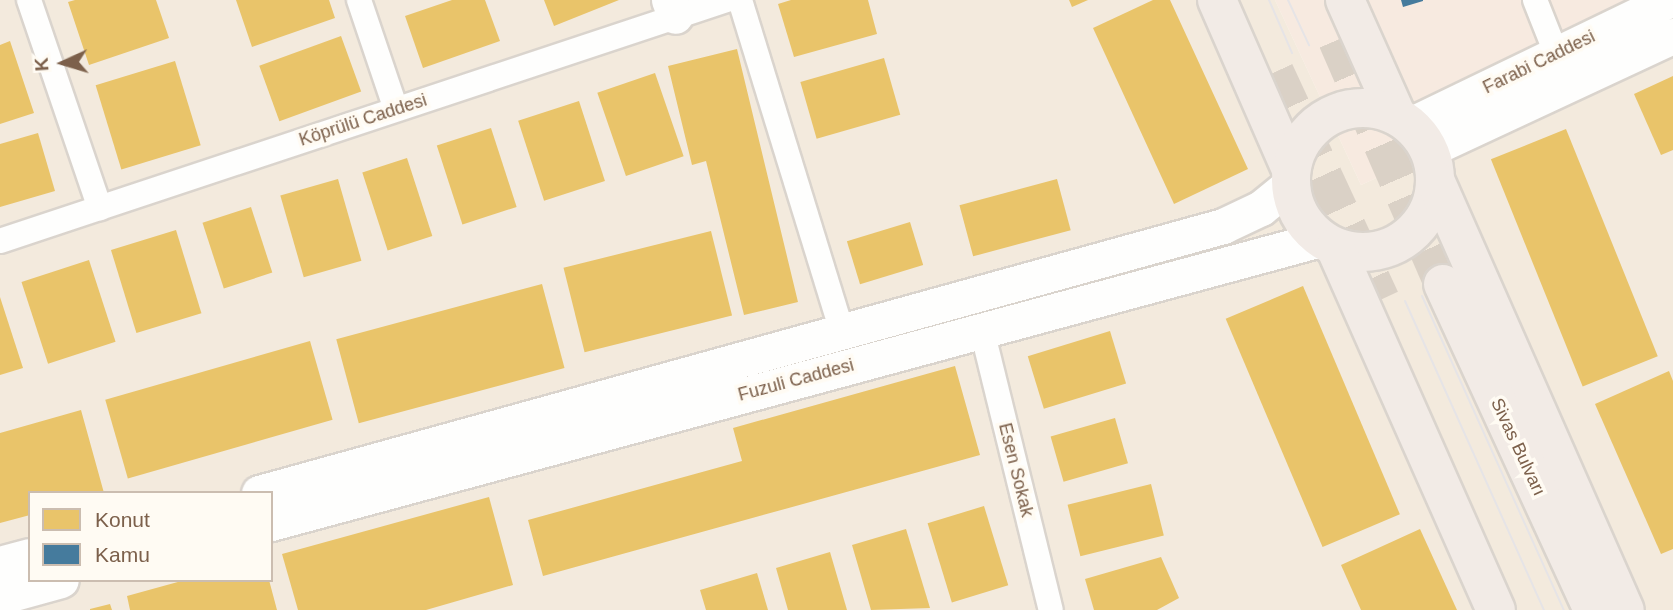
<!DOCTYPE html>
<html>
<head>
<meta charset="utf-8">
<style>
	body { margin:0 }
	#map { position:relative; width:1673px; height:610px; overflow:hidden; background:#faf7ef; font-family:Arial,sans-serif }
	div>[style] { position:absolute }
	.residential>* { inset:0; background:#f3eadd }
	.commercial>* { inset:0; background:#f7eae0 }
	.homes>* { inset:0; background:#e9c46a; transform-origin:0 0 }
	.public>* { inset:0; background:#457b9d }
	.highway-tunnel>* { height:38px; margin-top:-19px; transform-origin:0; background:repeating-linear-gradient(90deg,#dad1c6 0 38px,transparent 0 57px) }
	.roads { filter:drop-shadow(2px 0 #dad4cd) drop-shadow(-2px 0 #dad4cd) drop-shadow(0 2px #dad4cd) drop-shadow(0 -2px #dad4cd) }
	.street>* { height:24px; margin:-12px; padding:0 12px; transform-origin:12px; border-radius:12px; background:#fefefd }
	.secondary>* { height:35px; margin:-17.5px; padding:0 17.5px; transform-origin:17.5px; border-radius:17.5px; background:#fefefd }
	.highway>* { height:38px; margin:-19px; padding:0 19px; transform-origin:19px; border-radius:19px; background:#f2ebe6 }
	.highway>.ring { margin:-19px; padding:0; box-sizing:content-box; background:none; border:38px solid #f2ebe6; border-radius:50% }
	.tram>* { height:2px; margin:-1px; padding:0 1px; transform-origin:1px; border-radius:1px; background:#e6e4e6 }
	span { translate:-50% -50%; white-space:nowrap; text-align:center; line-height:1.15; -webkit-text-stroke:7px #fffbf3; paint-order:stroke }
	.street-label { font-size:18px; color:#7c604b }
	.legend { position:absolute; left:28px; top:491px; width:245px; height:91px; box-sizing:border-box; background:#fffbf3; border:2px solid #cbbdb0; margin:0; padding:9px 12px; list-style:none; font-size:21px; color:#7c604b }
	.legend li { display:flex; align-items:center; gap:14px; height:35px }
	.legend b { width:35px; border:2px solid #cbbdb0 }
	.north { position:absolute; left:28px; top:28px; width:70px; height:70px; -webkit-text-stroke:5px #fffbf3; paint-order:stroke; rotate:266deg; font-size:19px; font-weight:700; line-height:28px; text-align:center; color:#7c604b }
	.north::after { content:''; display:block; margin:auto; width:24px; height:32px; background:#7c604b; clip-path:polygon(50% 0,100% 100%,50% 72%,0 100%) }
</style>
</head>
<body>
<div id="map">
	<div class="residential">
		<i style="clip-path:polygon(evenodd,0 0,1275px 0,1361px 185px,1673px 42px,1673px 610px,0 610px,0 0,30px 493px,271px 493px,271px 580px,30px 580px,30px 493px)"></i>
	</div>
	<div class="commercial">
		<i style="clip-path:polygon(1275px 0,1673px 0,1673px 42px,1361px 185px)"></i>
	</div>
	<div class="homes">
		<i style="clip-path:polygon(75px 0,156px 0,169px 38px,89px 65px,68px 2px)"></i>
		<i style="clip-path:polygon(236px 0,329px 0,335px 18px,252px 47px)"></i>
		<i style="clip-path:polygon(452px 0,485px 0,500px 41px,423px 68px,405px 16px)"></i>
		<i style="clip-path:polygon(544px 0,619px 0,554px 26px)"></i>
		<i style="clip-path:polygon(791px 0,868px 0,877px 34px,794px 57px,778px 4px)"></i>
		<i style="clip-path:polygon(1069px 0,1088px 0,1072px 7px)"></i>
		<i style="clip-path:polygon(1153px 0,1170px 0,1248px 169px,1174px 204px,1093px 28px)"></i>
		<i style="left:341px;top:36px;width:59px;height:87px;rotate:70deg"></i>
		<i style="clip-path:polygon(10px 41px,34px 113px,0 124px,0 45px)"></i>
		<i style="clip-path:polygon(737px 49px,798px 302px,744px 315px,706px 161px,692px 165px,668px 66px)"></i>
		<i style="left:884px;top:58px;width:59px;height:87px;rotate:74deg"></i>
		<i style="left:175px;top:61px;width:88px;height:83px;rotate:73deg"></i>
		<i style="left:655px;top:73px;width:88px;height:61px;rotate:71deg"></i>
		<i style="clip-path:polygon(1673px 76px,1673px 150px,1661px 155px,1634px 94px)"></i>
		<i style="left:579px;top:101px;width:84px;height:64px;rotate:72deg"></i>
		<i style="left:491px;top:128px;width:83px;height:57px;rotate:72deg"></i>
		<i style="left:1566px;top:129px;width:245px;height:81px;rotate:68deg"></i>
		<i style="clip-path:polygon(38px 133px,55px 191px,0 207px,0 144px)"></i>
		<i style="left:407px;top:158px;width:82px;height:47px;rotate:72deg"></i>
		<i style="left:338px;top:179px;width:85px;height:60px;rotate:74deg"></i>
		<i style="left:1057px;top:179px;width:53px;height:101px;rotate:75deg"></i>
		<i style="left:251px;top:207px;width:69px;height:51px;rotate:72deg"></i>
		<i style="left:910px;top:222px;width:45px;height:66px;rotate:73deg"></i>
		<i style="left:176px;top:230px;width:87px;height:68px;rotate:73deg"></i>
		<i style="left:711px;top:231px;width:87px;height:152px;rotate:76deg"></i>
		<i style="left:89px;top:260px;width:86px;height:71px;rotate:72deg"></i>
		<i style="left:542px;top:284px;width:87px;height:213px;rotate:75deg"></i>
		<i style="left:1303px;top:286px;width:248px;height:84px;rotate:67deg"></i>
		<i style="clip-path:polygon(0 297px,23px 368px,0 375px)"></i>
		<i style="left:1110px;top:331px;width:55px;height:86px;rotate:73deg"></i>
		<i style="left:310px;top:341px;width:82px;height:213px;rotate:74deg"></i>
		<i style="clip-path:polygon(955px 366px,980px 455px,543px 576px,528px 520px,742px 461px,733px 428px)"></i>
		<i style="clip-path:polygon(1669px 371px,1673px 381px,1673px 549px,1661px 554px,1595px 404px)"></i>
		<i style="clip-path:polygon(81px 410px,104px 493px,30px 493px,30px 515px,0 523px,0 433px)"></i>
		<i style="left:1115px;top:418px;width:47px;height:67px;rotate:74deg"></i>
		<i style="left:1151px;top:484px;width:53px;height:86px;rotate:76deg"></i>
		<i style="clip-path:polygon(489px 497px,513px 585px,426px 610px,298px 610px,282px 554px)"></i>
		<i style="left:984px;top:506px;width:83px;height:59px;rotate:73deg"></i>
		<i style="clip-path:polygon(906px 529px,930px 608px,871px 610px,852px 545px)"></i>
		<i style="clip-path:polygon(1420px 529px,1457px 610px,1361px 610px,1341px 565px)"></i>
		<i style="clip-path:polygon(830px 552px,847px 610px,788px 610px,776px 568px)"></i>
		<i style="clip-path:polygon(1161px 557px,1179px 598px,1157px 610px,1094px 610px,1085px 579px)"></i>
		<i style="clip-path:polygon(757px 573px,768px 610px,706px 610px,700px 590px)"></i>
		<i style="clip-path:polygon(185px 580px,269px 580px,277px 610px,130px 610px,127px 596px)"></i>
		<i style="clip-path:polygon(110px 604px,112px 610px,90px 610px,90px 609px)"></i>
	</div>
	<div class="public">
		<i style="clip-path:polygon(1401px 0,1423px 0,1423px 1px,1403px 7px)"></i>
	</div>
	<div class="highway-tunnel">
		<i style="left:1337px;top:40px;width:266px;rotate:66.5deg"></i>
		<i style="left:1275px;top:72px;width:251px;rotate:65.1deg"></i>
	</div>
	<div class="roads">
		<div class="street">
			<i style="left:29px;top:0;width:220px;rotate:71.2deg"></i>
			<i style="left:359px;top:0;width:115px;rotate:71.3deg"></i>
			<i style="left:740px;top:0;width:347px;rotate:72.9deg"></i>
			<i style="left:1535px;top:0;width:57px;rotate:68.4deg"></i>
			<i style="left:0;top:241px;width:766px;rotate:-18.34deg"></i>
			<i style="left:982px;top:330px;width:288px;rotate:76.2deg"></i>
		</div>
		<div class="secondary">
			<i style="left:669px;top:0;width:17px;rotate:69deg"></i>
			<i style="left:1410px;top:125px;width:288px;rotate:-25.8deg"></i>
			<i style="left:1428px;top:150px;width:270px;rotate:-25deg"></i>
			<i style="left:259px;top:493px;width:1000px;rotate:-15.48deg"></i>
			<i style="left:1223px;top:226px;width:42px;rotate:-25.3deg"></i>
			<i style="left:1261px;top:208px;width:38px;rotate:-39deg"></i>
			<i style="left:271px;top:523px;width:1088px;rotate:-15.14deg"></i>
			<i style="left:0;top:564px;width:31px;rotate:-15deg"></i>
			<i style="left:0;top:597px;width:63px;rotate:-15.6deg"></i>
		</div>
		<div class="highway">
			<i style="left:1217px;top:0;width:184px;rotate:66.4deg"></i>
			<i style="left:1345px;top:0;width:127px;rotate:65.9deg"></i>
			<i class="ring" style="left:1291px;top:108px;width:106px;height:106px"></i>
			<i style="left:1435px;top:180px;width:470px;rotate:66.2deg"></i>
			<i style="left:1335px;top:247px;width:397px;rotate:66.1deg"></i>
			<i style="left:1443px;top:284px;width:359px;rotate:65.3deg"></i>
		</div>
	</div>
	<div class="tram">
		<i style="left:1269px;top:0;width:58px;rotate:66.5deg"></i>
		<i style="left:1288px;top:0;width:50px;rotate:65deg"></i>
		<i style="left:1422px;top:296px;width:345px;rotate:65.7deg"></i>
		<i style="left:1405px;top:301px;width:339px;rotate:65.8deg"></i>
	</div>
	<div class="street-label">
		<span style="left:1539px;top:62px;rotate:-26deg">Farabi Caddesi</span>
		<span style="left:363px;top:120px;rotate:-18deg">Köprülü Caddesi</span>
		<span style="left:796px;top:380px;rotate:-15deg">Fuzuli Caddesi</span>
		<span style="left:1518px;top:447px;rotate:65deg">Sivas Bulvarı</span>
		<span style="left:1016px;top:470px;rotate:76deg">Esen Sokak</span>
	</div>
	<ul class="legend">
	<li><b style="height:19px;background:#e9c46a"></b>Konut</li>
	<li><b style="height:19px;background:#457b9d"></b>Kamu</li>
	</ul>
	<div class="north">K</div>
</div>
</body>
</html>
